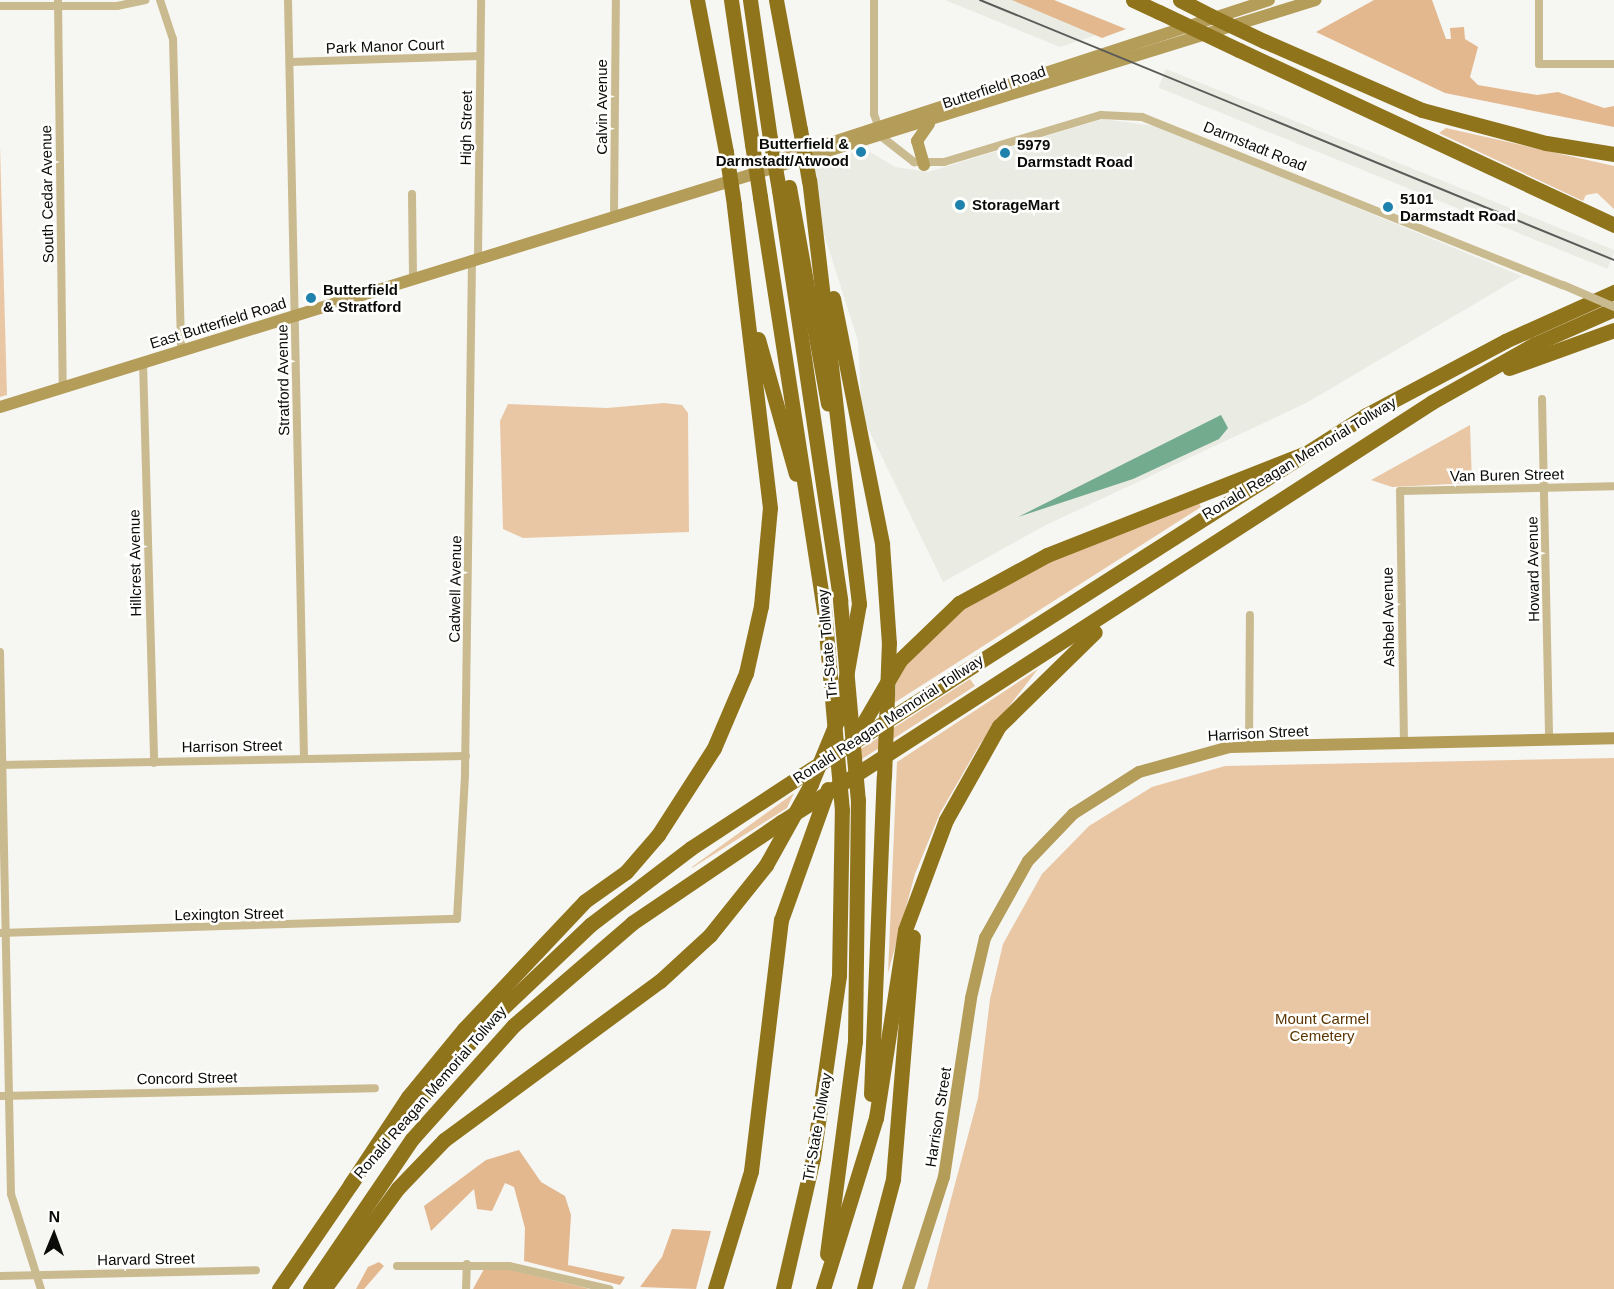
<!DOCTYPE html>
<html>
<head>
<meta charset="utf-8">
<style>
	body { margin:0 }
	#map { position:relative; width:1614px; height:1289px; overflow:hidden; background:#f6f6f3; font-family:Helvetica,sans-serif }
	div>[style] { position:absolute }
	.built>* { inset:0; background:#eaebe2; transform-origin:0 0 }
	.green>* { inset:0; background:#e9c7a5 }
	.forest>* { inset:0; background:#e3b88e }
	.water>* { inset:0; background:#72ab8e }
	.street>* { height:8px; margin:-4px; padding:0 4px; transform-origin:4px; border-radius:4px; background:#caba8f }
	.secondary>* { height:12px; margin:-6px; padding:0 6px; transform-origin:6px; border-radius:6px; background:#b49c59 }
	.highway>* { height:15px; margin:-7.5px; padding:0 7.5px; transform-origin:7.5px; border-radius:7.5px; background:#90741b }
	.rail>* { height:2px; margin:-1px; padding:0 1px; transform-origin:1px; border-radius:1px; background:#5a5a59 }
	.street-bridge>* { height:8px; margin:-4px; padding:0 4px; transform-origin:4px; border-radius:4px; background:#caba8f }
	.highway-bridge>* { height:15px; margin:-7.5px; padding:0 7.5px; transform-origin:7.5px; border-radius:7.5px; background:#90741b }
	.dots>* { width:16px; height:16px; translate:-50% -50%; box-sizing:border-box; border:3px solid #fffffe; border-radius:50% }
	span { translate:-50% -50%; white-space:nowrap; text-align:center; line-height:1.15; -webkit-text-stroke:5px #fffffe; paint-order:stroke }
	.street-label { font-size:15px; color:#0b0b0a }
	.poi-label { font-size:15px; color:#0b0b0a; font-weight:700 }
	.right { translate:-100% -50%; text-align:right }
	.left { translate:0 -50%; text-align:left }
	.park-label { font-size:15px; color:#5c3500 }
	.north { position:absolute; left:24px; top:1205px; width:60px; height:60px; -webkit-text-stroke:4px #fffffe; paint-order:stroke; rotate:1deg; font-size:16px; font-weight:700; line-height:24px; text-align:center; color:#0b0b0a }
	.north::after { content:''; display:block; margin:auto; width:21px; height:27px; background:#0b0b0a; clip-path:polygon(50% 0,100% 100%,50% 72%,0 100%) }
</style>
</head>
<body>
<div id="map">
	<div class="built">
		<i style="clip-path:polygon(945px 0,1030px 0,1105px 32px,1060px 47px)"></i>
		<i style="left:1166px;top:69px;width:484px;height:20px;rotate:22deg"></i>
		<i style="clip-path:polygon(1103px 119px,1161px 127px,1522px 276px,1306px 403px,1046px 525px,943px 582px,862px 416px,858px 341px,803px 168px,865px 149px,895px 167px,928px 172px)"></i>
	</div>
	<div class="green">
		<i style="clip-path:polygon(1446px 128px,1614px 166px,1614px 209px,1597px 193px,1586px 195px,1583px 201px,1439px 133px)"></i>
		<i style="clip-path:polygon(0 146px,7px 395px,0 397px)"></i>
		<i style="clip-path:polygon(664px 403px,682px 405px,688px 413px,689px 532px,523px 538px,503px 529px,500px 421px,508px 404px,607px 408px)"></i>
		<i style="clip-path:polygon(1470px 425px,1472px 483px,1392px 487px,1371px 480px)"></i>
		<i style="clip-path:polygon(1199px 503px,1201px 507px,894px 703px,897px 675px,937px 630px,976px 600px,1039px 565px)"></i>
		<i style="clip-path:polygon(1038px 669px,980px 744px,940px 813px,915px 874px,888px 973px,897px 762px)"></i>
		<i style="clip-path:polygon(970px 679px,975px 686px,848px 768px,856px 752px)"></i>
		<i style="clip-path:polygon(1614px 758px,1614px 1289px,927px 1289px,978px 1098px,990px 999px,1003px 944px,1042px 874px,1089px 826px,1152px 787px,1225px 766px)"></i>
		<i style="clip-path:polygon(794px 793px,787px 808px,692px 868px,692px 867px)"></i>
	</div>
	<div class="forest">
		<i style="clip-path:polygon(1012px 0,1054px 0,1126px 29px,1102px 38px)"></i>
		<i style="clip-path:polygon(1374px 0,1432px 0,1446px 39px,1451px 39px,1450px 28px,1464px 27px,1465px 39px,1478px 47px,1470px 77px,1478px 85px,1537px 95px,1558px 92px,1604px 108px,1614px 106px,1614px 127px,1445px 93px,1316px 32px)"></i>
		<i style="clip-path:polygon(519px 1150px,541px 1182px,565px 1196px,571px 1215px,568px 1265px,625px 1277px,620px 1285px,524px 1261px,525px 1228px,514px 1187px,505px 1183px,492px 1211px,477px 1209px,474px 1189px,431px 1231px,424px 1206px,486px 1160px)"></i>
		<i style="clip-path:polygon(672px 1229px,711px 1231px,696px 1289px,640px 1287px,662px 1257px)"></i>
		<i style="clip-path:polygon(379px 1262px,384px 1266px,364px 1289px,356px 1289px,368px 1267px)"></i>
		<i style="clip-path:polygon(484px 1269px,511px 1270px,590px 1289px,473px 1289px)"></i>
	</div>
	<div class="water">
		<i style="clip-path:polygon(1221px 415px,1228px 428px,1219px 439px,1133px 479px,1018px 517px)"></i>
	</div>
	<div class="street">
		<i style="left:58px;top:0;width:387px;rotate:89.3deg"></i>
		<i style="left:160px;top:0;width:41px;rotate:71.6deg"></i>
		<i style="left:173px;top:39px;width:311px;rotate:88.5deg"></i>
		<i style="left:288px;top:0;width:759px;rotate:88.79deg"></i>
		<i style="left:874px;top:0;width:114px;rotate:90deg"></i>
		<i style="left:874px;top:114px;width:24px;rotate:71deg"></i>
		<i style="left:882px;top:137px;width:41px;rotate:38deg"></i>
		<i style="left:914px;top:162px;width:30px"></i>
		<i style="left:944px;top:162px;width:164px;rotate:-16.7deg"></i>
		<i style="left:1101px;top:115px;width:41px;rotate:2.8deg"></i>
		<i style="left:1142px;top:117px;width:453px;rotate:21.8deg"></i>
		<i style="left:1539px;top:0;width:64px;rotate:90deg"></i>
		<i style="left:1539px;top:64px;width:75px"></i>
		<i style="left:0;top:6px;width:117px"></i>
		<i style="left:117px;top:6px;width:29px;rotate:-12deg"></i>
		<i style="left:290px;top:62px;width:190px;rotate:-1.8deg"></i>
		<i style="left:412px;top:194px;width:83px;rotate:89.3deg"></i>
		<i style="left:614px;top:215px;width:215px;rotate:-89.5deg"></i>
		<i style="left:478px;top:256px;width:256px;rotate:-89.3deg"></i>
		<i style="left:143px;top:362px;width:401px;rotate:88.4deg"></i>
		<i style="left:1542px;top:399px;width:341px;rotate:88.8deg"></i>
		<i style="left:0;top:652px;width:542px;rotate:88.84deg"></i>
		<i style="left:11px;top:1194px;width:100px;rotate:72.5deg"></i>
		<i style="left:1404px;top:743px;width:252px;rotate:-90.9deg"></i>
		<i style="left:1400px;top:491px;width:214px;rotate:-1.3deg"></i>
		<i style="left:1249px;top:747px;width:132px;rotate:-89.6deg"></i>
		<i style="left:0;top:765px;width:466px;rotate:-1.1deg"></i>
		<i style="left:0;top:933px;width:457px;rotate:-1.8deg"></i>
		<i style="left:457px;top:919px;width:145px;rotate:-86.8deg"></i>
		<i style="left:465px;top:774px;width:515px;rotate:-89.22deg"></i>
		<i style="left:0;top:1096px;width:375px;rotate:-1.2deg"></i>
		<i style="left:397px;top:1266px;width:112px"></i>
		<i style="left:509px;top:1266px;width:103px;rotate:13deg"></i>
		<i style="left:0;top:1276px;width:256px;rotate:-1.3deg"></i>
		<i style="left:466px;top:1289px;width:25px;rotate:-88deg"></i>
	</div>
	<div class="secondary">
		<i style="left:766px;top:164px;width:529px;rotate:-18.06deg"></i>
		<i style="left:924px;top:165px;width:25px;rotate:-106deg"></i>
		<i style="left:917px;top:141px;width:21px;rotate:-55deg"></i>
		<i style="left:0;top:407px;width:1377px;rotate:-17.19deg"></i>
		<i style="left:908px;top:1289px;width:118px;rotate:-72.2deg"></i>
		<i style="left:944px;top:1177px;width:181px;rotate:-81.4deg"></i>
		<i style="left:971px;top:998px;width:62px;rotate:-76.9deg"></i>
		<i style="left:985px;top:938px;width:88px;rotate:-60.8deg"></i>
		<i style="left:1028px;top:861px;width:65px;rotate:-46.2deg"></i>
		<i style="left:1073px;top:814px;width:78px;rotate:-32.5deg"></i>
		<i style="left:1139px;top:772px;width:94px;rotate:-15.4deg"></i>
		<i style="left:1230px;top:747px;width:384px;rotate:-1.3deg"></i>
	</div>
	<div class="highway">
		<i style="left:697px;top:0;width:155px;rotate:79.2deg"></i>
		<i style="left:731px;top:0;width:146px;rotate:81.7deg"></i>
		<i style="left:750px;top:0;width:139px;rotate:81.8deg"></i>
		<i style="left:776px;top:0;width:131px;rotate:79.5deg"></i>
		<i style="left:1133px;top:0;width:29px;rotate:25deg"></i>
		<i style="left:1180px;top:0;width:35px;rotate:27deg"></i>
		<i style="left:1264px;top:41px;width:172px;rotate:23.6deg"></i>
		<i style="left:1422px;top:110px;width:128px;rotate:14.9deg"></i>
		<i style="left:1546px;top:143px;width:69px;rotate:9.2deg"></i>
		<i style="left:1239px;top:50px;width:414px;rotate:25deg"></i>
		<i style="left:789px;top:187px;width:220px;rotate:79.8deg"></i>
		<i style="left:779px;top:190px;width:415px;rotate:81.5deg"></i>
		<i style="left:760px;top:197px;width:417px;rotate:81.2deg"></i>
		<i style="left:833px;top:298px;width:251px;rotate:78.7deg"></i>
		<i style="left:882px;top:544px;width:99px;rotate:86deg"></i>
		<i style="left:758px;top:339px;width:140px;rotate:74.3deg"></i>
		<i style="left:1509px;top:368px;width:112px;rotate:-19.9deg"></i>
		<i style="left:866px;top:734px;width:593px;rotate:-32.54deg"></i>
		<i style="left:1366px;top:415px;width:157px;rotate:-28deg"></i>
		<i style="left:1505px;top:341px;width:120px;rotate:-24.2deg"></i>
		<i style="left:850px;top:746px;width:99px;rotate:-59.8deg"></i>
		<i style="left:900px;top:660px;width:82px;rotate:-44deg"></i>
		<i style="left:959px;top:603px;width:100px;rotate:-28.6deg"></i>
		<i style="left:1047px;top:555px;width:275px;rotate:-21.5deg"></i>
		<i style="left:838px;top:786px;width:707px;rotate:-32.88deg"></i>
		<i style="left:1432px;top:402px;width:118px;rotate:-29.4deg"></i>
		<i style="left:1535px;top:344px;width:86px;rotate:-23.9deg"></i>
		<i style="left:871px;top:1094px;width:317px;rotate:-87.7deg"></i>
		<i style="left:414px;top:1106px;width:116px;rotate:-48.5deg"></i>
		<i style="left:491px;top:1019px;width:137px;rotate:-43.5deg"></i>
		<i style="left:590px;top:925px;width:127px;rotate:-37.3deg"></i>
		<i style="left:691px;top:848px;width:133px;rotate:-33.3deg"></i>
		<i style="left:350px;top:1185px;width:105px;rotate:-56.6deg"></i>
		<i style="left:408px;top:1097px;width:88px;rotate:-50.5deg"></i>
		<i style="left:464px;top:1029px;width:176px;rotate:-46.6deg"></i>
		<i style="left:585px;top:901px;width:50px;rotate:-35.3deg"></i>
		<i style="left:626px;top:872px;width:49px;rotate:-49.1deg"></i>
		<i style="left:658px;top:835px;width:103px;rotate:-57.2deg"></i>
		<i style="left:714px;top:748px;width:82px;rotate:-66.9deg"></i>
		<i style="left:746px;top:673px;width:69px;rotate:-77.4deg"></i>
		<i style="left:761px;top:606px;width:98px;rotate:-84.8deg"></i>
		<i style="left:770px;top:508px;width:305px;rotate:-96.8deg"></i>
		<i style="left:827px;top:1254px;width:215px;rotate:-82.5deg"></i>
		<i style="left:855px;top:1041px;width:241px;rotate:-89.3deg"></i>
		<i style="left:279px;top:1289px;width:135px;rotate:-55.6deg"></i>
		<i style="left:310px;top:1289px;width:181px;rotate:-55.8deg"></i>
		<i style="left:412px;top:1139px;width:153px;rotate:-48.2deg"></i>
		<i style="left:514px;top:1025px;width:156px;rotate:-40.8deg"></i>
		<i style="left:632px;top:923px;width:180px;rotate:-34.1deg"></i>
		<i style="left:324px;top:1289px;width:125px;rotate:-53.8deg"></i>
		<i style="left:398px;top:1188px;width:66px;rotate:-46.2deg"></i>
		<i style="left:444px;top:1140px;width:268px;rotate:-36.4deg"></i>
		<i style="left:660px;top:981px;width:68px;rotate:-42.6deg"></i>
		<i style="left:710px;top:935px;width:90px;rotate:-51.3deg"></i>
		<i style="left:766px;top:865px;width:93px;rotate:-60.9deg"></i>
		<i style="left:811px;top:784px;width:74px;rotate:-67.6deg"></i>
		<i style="left:839px;top:716px;width:114px;rotate:-79.9deg"></i>
		<i style="left:859px;top:604px;width:426px;rotate:-96.7deg"></i>
		<i style="left:715px;top:1289px;width:123px;rotate:-73deg"></i>
		<i style="left:751px;top:1171px;width:253px;rotate:-83.2deg"></i>
		<i style="left:781px;top:920px;width:139px;rotate:-70.3deg"></i>
		<i style="left:783px;top:1289px;width:134px;rotate:-77.1deg"></i>
		<i style="left:813px;top:1158px;width:185px;rotate:-81.9deg"></i>
		<i style="left:839px;top:975px;width:165px;rotate:-89deg"></i>
		<i style="left:823px;top:1289px;width:179px;rotate:-72.8deg"></i>
		<i style="left:876px;top:1118px;width:190px;rotate:-81.2deg"></i>
		<i style="left:905px;top:930px;width:117px;rotate:-69.6deg"></i>
		<i style="left:946px;top:820px;width:108px;rotate:-60.6deg"></i>
		<i style="left:999px;top:726px;width:134px;rotate:-44.4deg"></i>
		<i style="left:864px;top:1289px;width:114px;rotate:-75.2deg"></i>
		<i style="left:893px;top:1179px;width:243px;rotate:-85.3deg"></i>
	</div>
	<div class="rail">
		<i style="left:980px;top:0;width:685px;rotate:22.3deg"></i>
	</div>
	<div class="street-bridge">
		<i style="left:1563px;top:285px;width:56px;rotate:23.3deg"></i>
	</div>
	<div class="highway-bridge">
		<i style="left:1159px;top:12px;width:89px;rotate:25.4deg"></i>
		<i style="left:1211px;top:16px;width:59px;rotate:25.3deg"></i>
		<i style="left:800px;top:129px;width:53px;rotate:80.2deg"></i>
		<i style="left:770px;top:138px;width:53px;rotate:80.2deg"></i>
		<i style="left:752px;top:144px;width:54px;rotate:81.4deg"></i>
		<i style="left:726px;top:152px;width:54px;rotate:81.4deg"></i>
		<i style="left:840px;top:600px;width:201px;rotate:84.9deg"></i>
		<i style="left:824px;top:609px;width:202px;rotate:84.9deg"></i>
		<i style="left:802px;top:775px;width:76px;rotate:-32.6deg"></i>
		<i style="left:884px;top:777px;width:134px;rotate:-87.9deg"></i>
		<i style="left:781px;top:822px;width:67px;rotate:-32.3deg"></i>
	</div>
	<div class="dots">
		<i style="left:861px;top:152px;background:#1e82ad"></i>
		<i style="left:1005px;top:153px;background:#1e82ad"></i>
		<i style="left:960px;top:205px;background:#1e82ad"></i>
		<i style="left:1388px;top:207px;background:#1e82ad"></i>
		<i style="left:311px;top:298px;background:#1e82ad"></i>
	</div>
	<div class="street-label">
		<span style="left:385px;top:46px;rotate:-2deg">Park Manor Court</span>
		<span style="left:994px;top:87px;rotate:-18deg">Butterfield Road</span>
		<span style="left:602px;top:107px;rotate:-90deg">Calvin Avenue</span>
		<span style="left:466px;top:128px;rotate:-89deg">High Street</span>
		<span style="left:1255px;top:146px;rotate:22deg">Darmstadt Road</span>
		<span style="left:47px;top:194px;rotate:-91deg">South Cedar Avenue</span>
		<span style="left:218px;top:323px;rotate:-17deg">East Butterfield Road</span>
		<span style="left:283px;top:380px;rotate:-91deg">Stratford Avenue</span>
		<span style="left:1299px;top:458px;rotate:-31deg">Ronald Reagan Memorial Tollway</span>
		<span style="left:1507px;top:475px;rotate:-1deg">Van Buren Street</span>
		<span style="left:135px;top:563px;rotate:-91deg">Hillcrest Avenue</span>
		<span style="left:1533px;top:569px;rotate:-91deg">Howard Avenue</span>
		<span style="left:455px;top:589px;rotate:-89deg">Cadwell Avenue</span>
		<span style="left:1388px;top:617px;rotate:-91deg">Ashbel Avenue</span>
		<span style="left:827px;top:644px;rotate:-95deg">Tri-State Tollway</span>
		<span style="left:888px;top:719px;rotate:-33deg">Ronald Reagan Memorial Tollway</span>
		<span style="left:1258px;top:733px;rotate:-3deg">Harrison Street</span>
		<span style="left:232px;top:746px;rotate:-1deg">Harrison Street</span>
		<span style="left:229px;top:914px;rotate:-1deg">Lexington Street</span>
		<span style="left:187px;top:1078px;rotate:-1deg">Concord Street</span>
		<span style="left:430px;top:1092px;rotate:-49deg">Ronald Reagan Memorial Tollway</span>
		<span style="left:938px;top:1117px;rotate:-81deg">Harrison Street</span>
		<span style="left:817px;top:1127px;rotate:-80deg">Tri-State Tollway</span>
		<span style="left:146px;top:1259px;rotate:-1deg">Harvard Street</span>
	</div>
	<div class="poi-label">
		<span class="right" style="left:849px;top:152px">Butterfield &amp;<br>Darmstadt/Atwood</span>
		<span class="left" style="left:1017px;top:153px">5979<br>Darmstadt Road</span>
		<span class="left" style="left:1400px;top:207px">5101<br>Darmstadt Road</span>
		<span class="left" style="left:972px;top:205px">StorageMart</span>
		<span class="left" style="left:323px;top:298px">Butterfield<br>&amp; Stratford</span>
	</div>
	<div class="park-label">
		<span style="left:1322px;top:1027px">Mount Carmel<br>Cemetery</span>
	</div>
	<div class="north">N</div>
</div>
</body>
</html>
